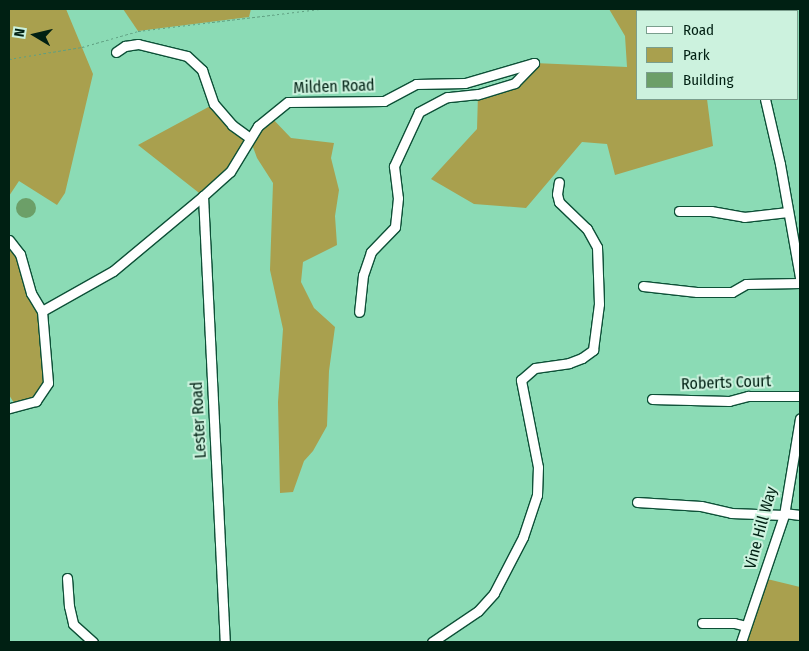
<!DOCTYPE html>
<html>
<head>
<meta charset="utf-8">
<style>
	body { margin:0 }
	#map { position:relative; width:809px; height:651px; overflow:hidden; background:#8bdbb5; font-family:"Fira Sans Condensed",sans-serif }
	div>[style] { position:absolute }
	.green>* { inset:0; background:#a9a04e }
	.building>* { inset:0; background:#6c9f68 }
	.round { border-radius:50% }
	.path>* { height:1px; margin-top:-0.5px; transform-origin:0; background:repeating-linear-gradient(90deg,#5f9f81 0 2.5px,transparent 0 5px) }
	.roads { filter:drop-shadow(1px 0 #0d5037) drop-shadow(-1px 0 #0d5037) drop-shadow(0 1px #0d5037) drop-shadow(0 -1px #0d5037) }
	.minor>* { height:9px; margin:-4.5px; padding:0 4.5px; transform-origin:4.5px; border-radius:4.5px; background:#fff }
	span { translate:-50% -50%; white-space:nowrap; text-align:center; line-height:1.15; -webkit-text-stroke:4px #ccf2de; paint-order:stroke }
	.street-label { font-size:16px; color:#002013 }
	.frame { position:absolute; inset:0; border:10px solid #002013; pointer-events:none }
	.legend { position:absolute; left:636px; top:10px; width:162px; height:90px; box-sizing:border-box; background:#ccf2de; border:1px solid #7a9e8d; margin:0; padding:6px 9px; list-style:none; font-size:15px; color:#002013 }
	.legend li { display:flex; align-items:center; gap:10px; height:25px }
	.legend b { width:25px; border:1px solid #7a9e8d }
	.north { position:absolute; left:10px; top:10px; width:50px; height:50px; -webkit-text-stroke:4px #ccf2de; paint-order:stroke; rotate:279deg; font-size:14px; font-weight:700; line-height:20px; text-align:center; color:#002013 }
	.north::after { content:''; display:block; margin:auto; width:18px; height:22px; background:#002013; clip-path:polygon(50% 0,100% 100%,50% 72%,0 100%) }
</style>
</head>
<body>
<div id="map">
	<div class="green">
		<i style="clip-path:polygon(9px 9px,66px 9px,93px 74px,65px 193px,57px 205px,19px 181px,9px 196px)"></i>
		<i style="clip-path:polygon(123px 9px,251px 9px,249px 17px,138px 31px)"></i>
		<i style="clip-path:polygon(609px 9px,659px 9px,658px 11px,638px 11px,638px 99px,707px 99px,713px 146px,615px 175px,607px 144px,582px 142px,526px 208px,474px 204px,431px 179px,477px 129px,478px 94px,515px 83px,534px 63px,627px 67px,625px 36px)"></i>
		<i style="clip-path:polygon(214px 104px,250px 138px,270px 116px,291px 138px,334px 143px,331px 158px,339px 190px,335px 216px,337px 245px,303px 262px,301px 282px,314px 308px,335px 327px,329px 371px,327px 426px,313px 451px,304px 461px,293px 492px,280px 493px,278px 402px,283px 329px,270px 270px,273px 183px,257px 158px,250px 139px,230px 172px,203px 196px,138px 145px)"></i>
		<i style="clip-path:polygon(9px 240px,42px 311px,48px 383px,36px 401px,16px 406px,9px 395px)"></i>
		<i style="clip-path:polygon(763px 578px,800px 587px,800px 642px,741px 642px)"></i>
	</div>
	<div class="building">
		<i class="round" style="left:16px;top:198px;width:20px;height:20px"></i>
	</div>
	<div class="path">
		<i style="left:719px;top:9px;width:5px;rotate:22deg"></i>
		<i style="left:733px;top:11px;width:3px;rotate:-45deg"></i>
		<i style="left:9px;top:59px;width:74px;rotate:-9.3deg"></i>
		<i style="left:82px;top:47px;width:58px;rotate:-15.9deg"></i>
		<i style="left:138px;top:31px;width:183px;rotate:-6.9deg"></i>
	</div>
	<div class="roads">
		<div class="minor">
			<i style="left:751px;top:9px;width:2px;rotate:90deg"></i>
			<i style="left:116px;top:52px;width:11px;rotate:-34deg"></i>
			<i style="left:125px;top:46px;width:13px;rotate:-9deg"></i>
			<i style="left:138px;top:44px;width:50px;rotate:13.8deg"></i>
			<i style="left:187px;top:56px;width:21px;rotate:43deg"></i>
			<i style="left:202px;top:70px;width:36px;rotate:71deg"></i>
			<i style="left:214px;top:104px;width:28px;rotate:49deg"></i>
			<i style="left:232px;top:125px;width:22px;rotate:36deg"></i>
			<i style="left:765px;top:99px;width:67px;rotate:77deg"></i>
			<i style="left:780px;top:164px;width:116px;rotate:80deg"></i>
			<i style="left:203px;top:196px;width:447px;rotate:87.2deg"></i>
			<i style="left:679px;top:211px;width:32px"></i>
			<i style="left:711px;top:211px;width:34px;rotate:10deg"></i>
			<i style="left:744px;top:217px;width:44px;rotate:-6.5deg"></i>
			<i style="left:9px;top:240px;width:18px;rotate:52deg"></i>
			<i style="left:20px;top:254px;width:41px;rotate:74.2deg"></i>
			<i style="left:31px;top:293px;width:21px;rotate:59deg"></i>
			<i style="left:42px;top:311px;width:72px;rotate:85.2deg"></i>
			<i style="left:48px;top:383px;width:22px;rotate:124deg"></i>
			<i style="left:36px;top:401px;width:28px;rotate:165deg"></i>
			<i style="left:643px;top:286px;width:54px;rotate:6.3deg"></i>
			<i style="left:697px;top:292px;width:35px"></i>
			<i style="left:732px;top:292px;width:16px;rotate:-30deg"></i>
			<i style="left:746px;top:284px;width:54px;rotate:-1.1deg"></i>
			<i style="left:42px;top:311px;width:81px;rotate:-29.4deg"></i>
			<i style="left:113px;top:271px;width:117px;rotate:-39.8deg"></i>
			<i style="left:203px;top:196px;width:36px;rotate:-42deg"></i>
			<i style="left:230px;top:172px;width:54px;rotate:-58.7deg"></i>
			<i style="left:258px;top:126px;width:38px;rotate:-39deg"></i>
			<i style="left:288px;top:102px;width:96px;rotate:-0.6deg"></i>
			<i style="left:384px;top:101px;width:36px;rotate:-28deg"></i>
			<i style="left:416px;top:84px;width:49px;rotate:-1.2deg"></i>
			<i style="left:465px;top:83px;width:72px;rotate:-16.2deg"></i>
			<i style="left:534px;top:63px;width:28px;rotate:134deg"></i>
			<i style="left:515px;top:83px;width:39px;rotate:163deg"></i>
			<i style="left:478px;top:94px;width:31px;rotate:174deg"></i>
			<i style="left:447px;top:97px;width:32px;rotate:152deg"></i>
			<i style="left:419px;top:112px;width:60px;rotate:114.8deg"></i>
			<i style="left:394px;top:166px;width:32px;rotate:83deg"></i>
			<i style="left:398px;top:198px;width:29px;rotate:96deg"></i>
			<i style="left:395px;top:227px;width:35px;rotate:134deg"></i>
			<i style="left:371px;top:252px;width:24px;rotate:109deg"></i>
			<i style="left:363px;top:275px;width:37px;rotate:96deg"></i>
			<i style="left:652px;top:399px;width:77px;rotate:1.5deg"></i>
			<i style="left:729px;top:401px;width:20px;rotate:-15deg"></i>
			<i style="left:748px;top:396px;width:52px"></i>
			<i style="left:637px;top:502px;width:64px;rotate:3.6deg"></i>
			<i style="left:701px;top:506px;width:31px;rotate:13deg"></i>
			<i style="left:731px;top:513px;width:53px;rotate:2.2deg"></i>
			<i style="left:784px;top:513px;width:16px;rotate:7deg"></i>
			<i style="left:67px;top:578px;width:28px;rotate:86deg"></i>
			<i style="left:69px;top:606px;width:18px;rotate:77deg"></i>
			<i style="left:73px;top:624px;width:27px;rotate:42deg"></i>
			<i style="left:702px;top:623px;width:32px"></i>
			<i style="left:734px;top:623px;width:12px;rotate:14deg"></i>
			<i style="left:432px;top:642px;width:55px;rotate:-34deg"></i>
			<i style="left:478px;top:611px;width:24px;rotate:-48deg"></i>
			<i style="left:494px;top:593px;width:63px;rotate:-62.6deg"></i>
			<i style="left:523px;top:537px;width:44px;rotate:-71.6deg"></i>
			<i style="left:537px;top:495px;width:28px;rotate:-88deg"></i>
			<i style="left:538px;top:467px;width:89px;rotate:-101.1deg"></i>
			<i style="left:521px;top:380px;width:18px;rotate:-41deg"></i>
			<i style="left:535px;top:368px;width:34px;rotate:-8deg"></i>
			<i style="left:569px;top:363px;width:14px;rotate:-21deg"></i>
			<i style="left:582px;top:358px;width:14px;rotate:-36deg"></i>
			<i style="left:593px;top:350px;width:46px;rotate:-82.6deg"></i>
			<i style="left:599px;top:304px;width:57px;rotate:-92deg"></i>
			<i style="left:597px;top:247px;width:21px;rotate:-119deg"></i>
			<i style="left:587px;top:229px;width:39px;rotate:-136deg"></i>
			<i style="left:559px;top:202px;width:8px;rotate:-104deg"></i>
			<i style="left:557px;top:194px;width:12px;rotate:-81deg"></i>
			<i style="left:741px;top:642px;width:134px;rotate:-71.3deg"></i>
			<i style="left:784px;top:515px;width:98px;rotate:-80.6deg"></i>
		</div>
	</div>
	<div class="street-label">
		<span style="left:334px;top:87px;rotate:-2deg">Milden Road</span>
		<span style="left:726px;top:383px;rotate:-2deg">Roberts Court</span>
		<span style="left:199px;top:420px;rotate:-93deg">Lester Road</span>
		<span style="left:761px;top:528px;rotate:-75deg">Vine Hill Way</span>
	</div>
	<div class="frame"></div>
	<ul class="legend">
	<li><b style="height:6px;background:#fff"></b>Road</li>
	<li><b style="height:14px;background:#a9a04e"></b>Park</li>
	<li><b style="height:14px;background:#6c9f68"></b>Building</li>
	</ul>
	<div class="north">N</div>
</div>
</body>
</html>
